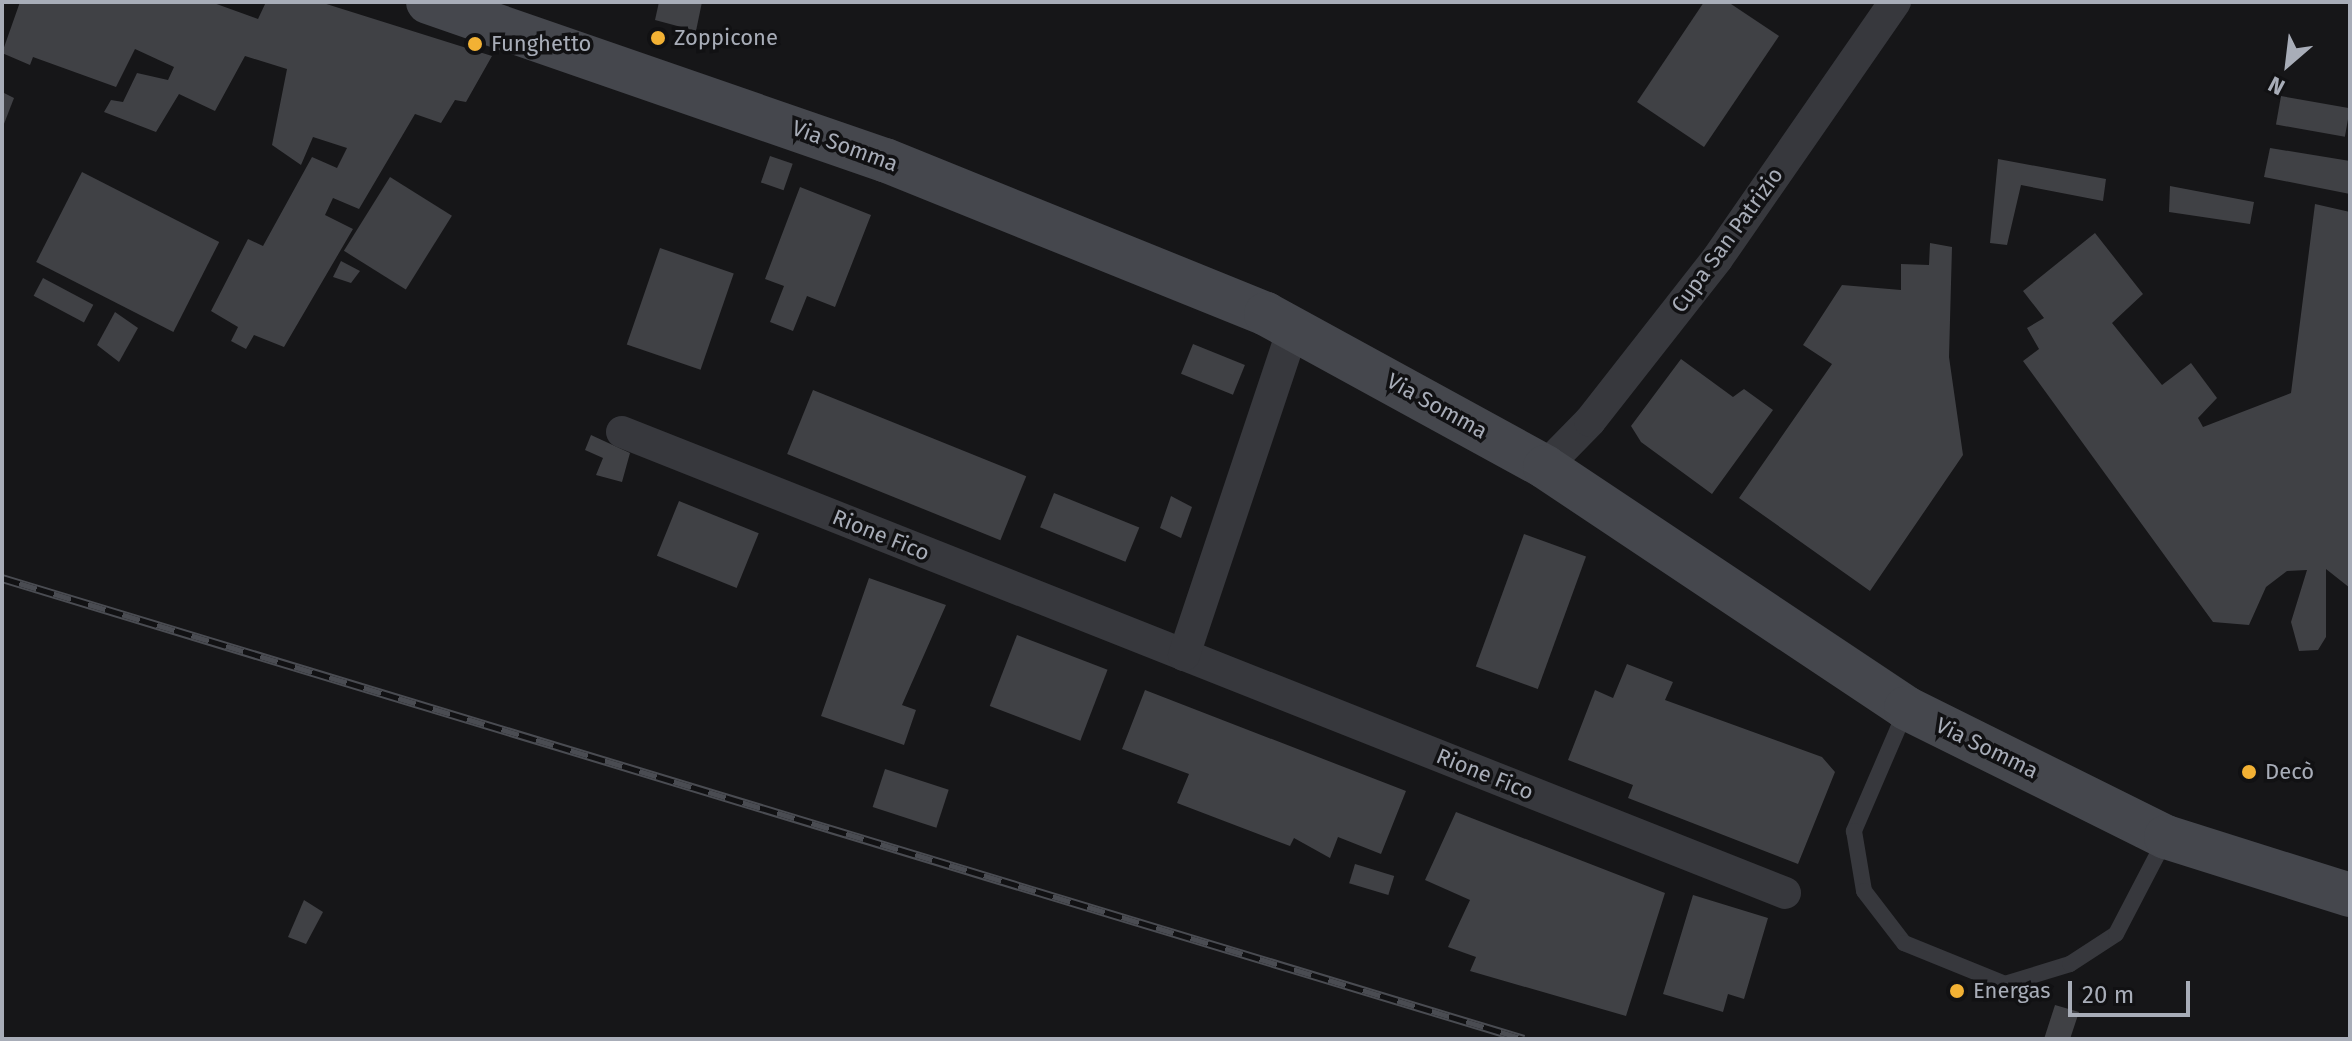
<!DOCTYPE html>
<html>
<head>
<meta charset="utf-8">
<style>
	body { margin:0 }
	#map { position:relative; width:2352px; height:1041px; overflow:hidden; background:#161618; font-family:"Fira Sans",sans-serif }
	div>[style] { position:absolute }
	.building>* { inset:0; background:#404145; transform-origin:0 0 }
	.service>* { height:16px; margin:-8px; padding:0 8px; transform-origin:8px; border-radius:8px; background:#37383d }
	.minor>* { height:32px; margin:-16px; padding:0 16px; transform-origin:16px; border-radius:16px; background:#37383d }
	.secondary>* { height:44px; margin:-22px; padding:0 22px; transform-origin:22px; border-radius:22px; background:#45474d }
	.rail>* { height:9px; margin-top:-4.5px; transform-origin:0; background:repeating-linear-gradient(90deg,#111113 0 18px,#4a4c52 0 36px); box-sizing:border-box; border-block:2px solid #4a4c52 }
	.dots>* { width:22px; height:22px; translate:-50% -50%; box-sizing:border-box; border:4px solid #111113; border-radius:50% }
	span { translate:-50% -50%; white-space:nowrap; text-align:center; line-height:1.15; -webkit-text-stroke:7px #111113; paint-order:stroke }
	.poi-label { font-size:22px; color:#a8adb8 }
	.left { translate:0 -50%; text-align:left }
	.street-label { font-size:22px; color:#a8adb8 }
	.frame { position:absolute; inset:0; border:4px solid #a8adb8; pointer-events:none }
	.north { position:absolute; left:2248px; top:24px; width:80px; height:80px; -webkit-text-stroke:6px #111113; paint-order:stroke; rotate:208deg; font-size:22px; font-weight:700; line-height:32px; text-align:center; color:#a8adb8 }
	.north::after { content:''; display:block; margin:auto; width:28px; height:36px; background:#a8adb8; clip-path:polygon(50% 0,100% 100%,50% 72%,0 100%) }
	.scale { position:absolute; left:2068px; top:981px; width:122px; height:36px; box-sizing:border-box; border:4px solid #a8adb8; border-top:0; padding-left:10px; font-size:24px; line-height:28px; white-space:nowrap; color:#a8adb8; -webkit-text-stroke:6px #111113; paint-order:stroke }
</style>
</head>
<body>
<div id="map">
	<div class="building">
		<i style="clip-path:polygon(20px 2px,211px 2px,258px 19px,266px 2px,320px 2px,492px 56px,466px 102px,455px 100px,441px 123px,415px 114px,359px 209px,333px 198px,325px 215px,353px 229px,284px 347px,254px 335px,246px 349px,231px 341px,238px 327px,211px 311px,248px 239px,263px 246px,312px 157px,337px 168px,347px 148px,313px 137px,301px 165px,272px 145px,287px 69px,245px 56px,215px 111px,179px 94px,156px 132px,104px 112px,111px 100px,123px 102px,137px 73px,168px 80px,174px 67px,135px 49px,116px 87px,33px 57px,30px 65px,2px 53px)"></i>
		<i style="clip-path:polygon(659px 2px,702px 2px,696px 31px,655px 20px)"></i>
		<i style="clip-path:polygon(1704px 2px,1728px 2px,1779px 36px,1704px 147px,1637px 102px)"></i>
		<i style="clip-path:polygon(2px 92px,14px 98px,2px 129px)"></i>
		<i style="left:2281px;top:96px;width:70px;height:29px;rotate:10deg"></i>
		<i style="clip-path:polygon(2270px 148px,2350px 161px,2350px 194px,2264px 177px)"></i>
		<i style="left:770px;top:156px;width:24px;height:28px;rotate:19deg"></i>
		<i style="clip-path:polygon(1998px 159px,2106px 179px,2103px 201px,2021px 185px,2007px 245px,1990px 243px)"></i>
		<i style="left:82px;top:172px;width:154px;height:101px;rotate:27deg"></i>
		<i style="left:390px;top:177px;width:73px;height:87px;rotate:32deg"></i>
		<i style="clip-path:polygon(2170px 186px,2254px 202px,2250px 224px,2169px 212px)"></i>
		<i style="clip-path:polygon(800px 187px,871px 215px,835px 307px,807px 296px,793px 331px,770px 322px,784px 286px,765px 279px)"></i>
		<i style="clip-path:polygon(2315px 204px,2350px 212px,2350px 588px,2326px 569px,2326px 637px,2318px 650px,2299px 651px,2291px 622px,2307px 570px,2287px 571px,2266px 587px,2249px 625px,2213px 622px,2023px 361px,2039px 349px,2027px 328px,2044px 318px,2023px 291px,2095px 233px,2143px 294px,2112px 323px,2162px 385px,2191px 363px,2217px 398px,2198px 418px,2203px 427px,2291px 393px)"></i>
		<i style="clip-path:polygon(1930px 243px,1952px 247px,1949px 357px,1963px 455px,1870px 591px,1739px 498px,1832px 364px,1803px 345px,1842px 285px,1901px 290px,1901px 264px,1929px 265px)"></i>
		<i style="left:660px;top:248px;width:78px;height:102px;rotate:19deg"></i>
		<i style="clip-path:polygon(341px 261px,360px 271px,351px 283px,333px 277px)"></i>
		<i style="left:43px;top:278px;width:57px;height:20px;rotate:28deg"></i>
		<i style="clip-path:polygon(115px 312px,138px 328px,119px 362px,97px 345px)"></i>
		<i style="left:1193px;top:344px;width:56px;height:32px;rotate:22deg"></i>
		<i style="clip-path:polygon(1681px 359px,1733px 397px,1744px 389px,1773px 410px,1712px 494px,1641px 442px,1631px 426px)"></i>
		<i style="left:813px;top:390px;width:230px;height:69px;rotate:22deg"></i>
		<i style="clip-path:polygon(591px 435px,630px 453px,622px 482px,596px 475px,603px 458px,585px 450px)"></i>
		<i style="left:1054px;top:493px;width:92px;height:37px;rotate:22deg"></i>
		<i style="clip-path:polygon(1171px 496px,1192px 507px,1181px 538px,1160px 528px)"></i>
		<i style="left:679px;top:501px;width:86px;height:59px;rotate:22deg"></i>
		<i style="left:1524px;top:534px;width:66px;height:141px;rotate:20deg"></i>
		<i style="clip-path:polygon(869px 578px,946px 605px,902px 705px,916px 710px,904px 745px,821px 716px)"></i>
		<i style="left:1017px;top:635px;width:97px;height:76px;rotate:21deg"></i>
		<i style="clip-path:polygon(1627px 664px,1673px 682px,1665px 700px,1822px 757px,1835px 772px,1798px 864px,1628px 798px,1633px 785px,1568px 760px,1595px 690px,1613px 698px)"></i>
		<i style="clip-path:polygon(1145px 690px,1406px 791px,1381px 854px,1338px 837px,1330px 858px,1294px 838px,1290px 846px,1177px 803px,1189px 774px,1122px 749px)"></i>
		<i style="left:885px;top:769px;width:67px;height:40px;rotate:18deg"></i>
		<i style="clip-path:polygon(1456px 812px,1665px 893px,1626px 1016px,1470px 971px,1476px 957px,1448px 947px,1470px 900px,1425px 880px)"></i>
		<i style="left:1355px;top:864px;width:41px;height:20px;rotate:17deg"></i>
		<i style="clip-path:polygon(1693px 895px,1768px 918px,1744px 999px,1728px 994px,1723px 1012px,1663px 994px)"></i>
		<i style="clip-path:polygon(304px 900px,323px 912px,306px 944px,288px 937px)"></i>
		<i style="clip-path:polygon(2055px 1005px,2079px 1012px,2070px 1039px,2044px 1039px)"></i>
	</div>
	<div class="service">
		<i style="left:1906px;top:710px;width:132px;rotate:113.3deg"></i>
		<i style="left:1854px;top:831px;width:61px;rotate:80.5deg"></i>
		<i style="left:1864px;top:891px;width:66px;rotate:52.4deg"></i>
		<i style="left:1904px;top:943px;width:109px;rotate:22.1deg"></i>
		<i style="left:2005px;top:984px;width:68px;rotate:-17.1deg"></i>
		<i style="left:2070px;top:964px;width:55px;rotate:-33.1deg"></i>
		<i style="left:2116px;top:934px;width:106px;rotate:-62.5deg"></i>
	</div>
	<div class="minor">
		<i style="left:622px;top:432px;width:1251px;rotate:21.62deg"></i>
		<i style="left:1545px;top:467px;width:64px;rotate:-45.6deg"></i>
		<i style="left:1590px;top:421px;width:206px;rotate:-51.9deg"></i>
		<i style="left:1717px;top:259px;width:313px;rotate:-55.3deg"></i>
		<i style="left:1184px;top:655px;width:344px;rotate:-71.5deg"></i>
	</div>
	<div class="secondary">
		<i style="left:428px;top:2px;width:484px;rotate:19.1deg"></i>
		<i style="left:885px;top:160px;width:411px;rotate:22deg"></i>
		<i style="left:1266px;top:314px;width:318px;rotate:28.7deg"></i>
		<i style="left:1545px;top:467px;width:434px;rotate:33.7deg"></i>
		<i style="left:1906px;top:708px;width:290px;rotate:26.4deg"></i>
		<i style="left:2166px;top:837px;width:193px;rotate:17.5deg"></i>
	</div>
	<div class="rail">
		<i style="left:2px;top:578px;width:1590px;rotate:16.85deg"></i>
	</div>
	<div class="dots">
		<i style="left:658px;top:38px;background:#f2b134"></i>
		<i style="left:475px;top:44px;background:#f2b134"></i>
		<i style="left:2249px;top:772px;background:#f2b134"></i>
		<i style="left:1957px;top:991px;background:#f2b134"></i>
	</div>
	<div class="poi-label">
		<span class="left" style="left:674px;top:38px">Zoppicone</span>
		<span class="left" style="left:491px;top:44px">Funghetto</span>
		<span class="left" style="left:2265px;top:772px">Decò</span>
		<span class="left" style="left:1973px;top:991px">Energas</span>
	</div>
	<div class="street-label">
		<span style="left:845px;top:146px;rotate:20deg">Via Somma</span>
		<span style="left:1727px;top:240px;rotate:-54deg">Cupa San Patrizio</span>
		<span style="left:1437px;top:406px;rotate:29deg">Via Somma</span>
		<span style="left:881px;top:535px;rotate:22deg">Rione Fico</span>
		<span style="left:1987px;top:748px;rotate:26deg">Via Somma</span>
		<span style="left:1485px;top:774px;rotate:22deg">Rione Fico</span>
	</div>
	<div class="frame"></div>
	<div class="north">N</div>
	<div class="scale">20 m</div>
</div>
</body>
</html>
